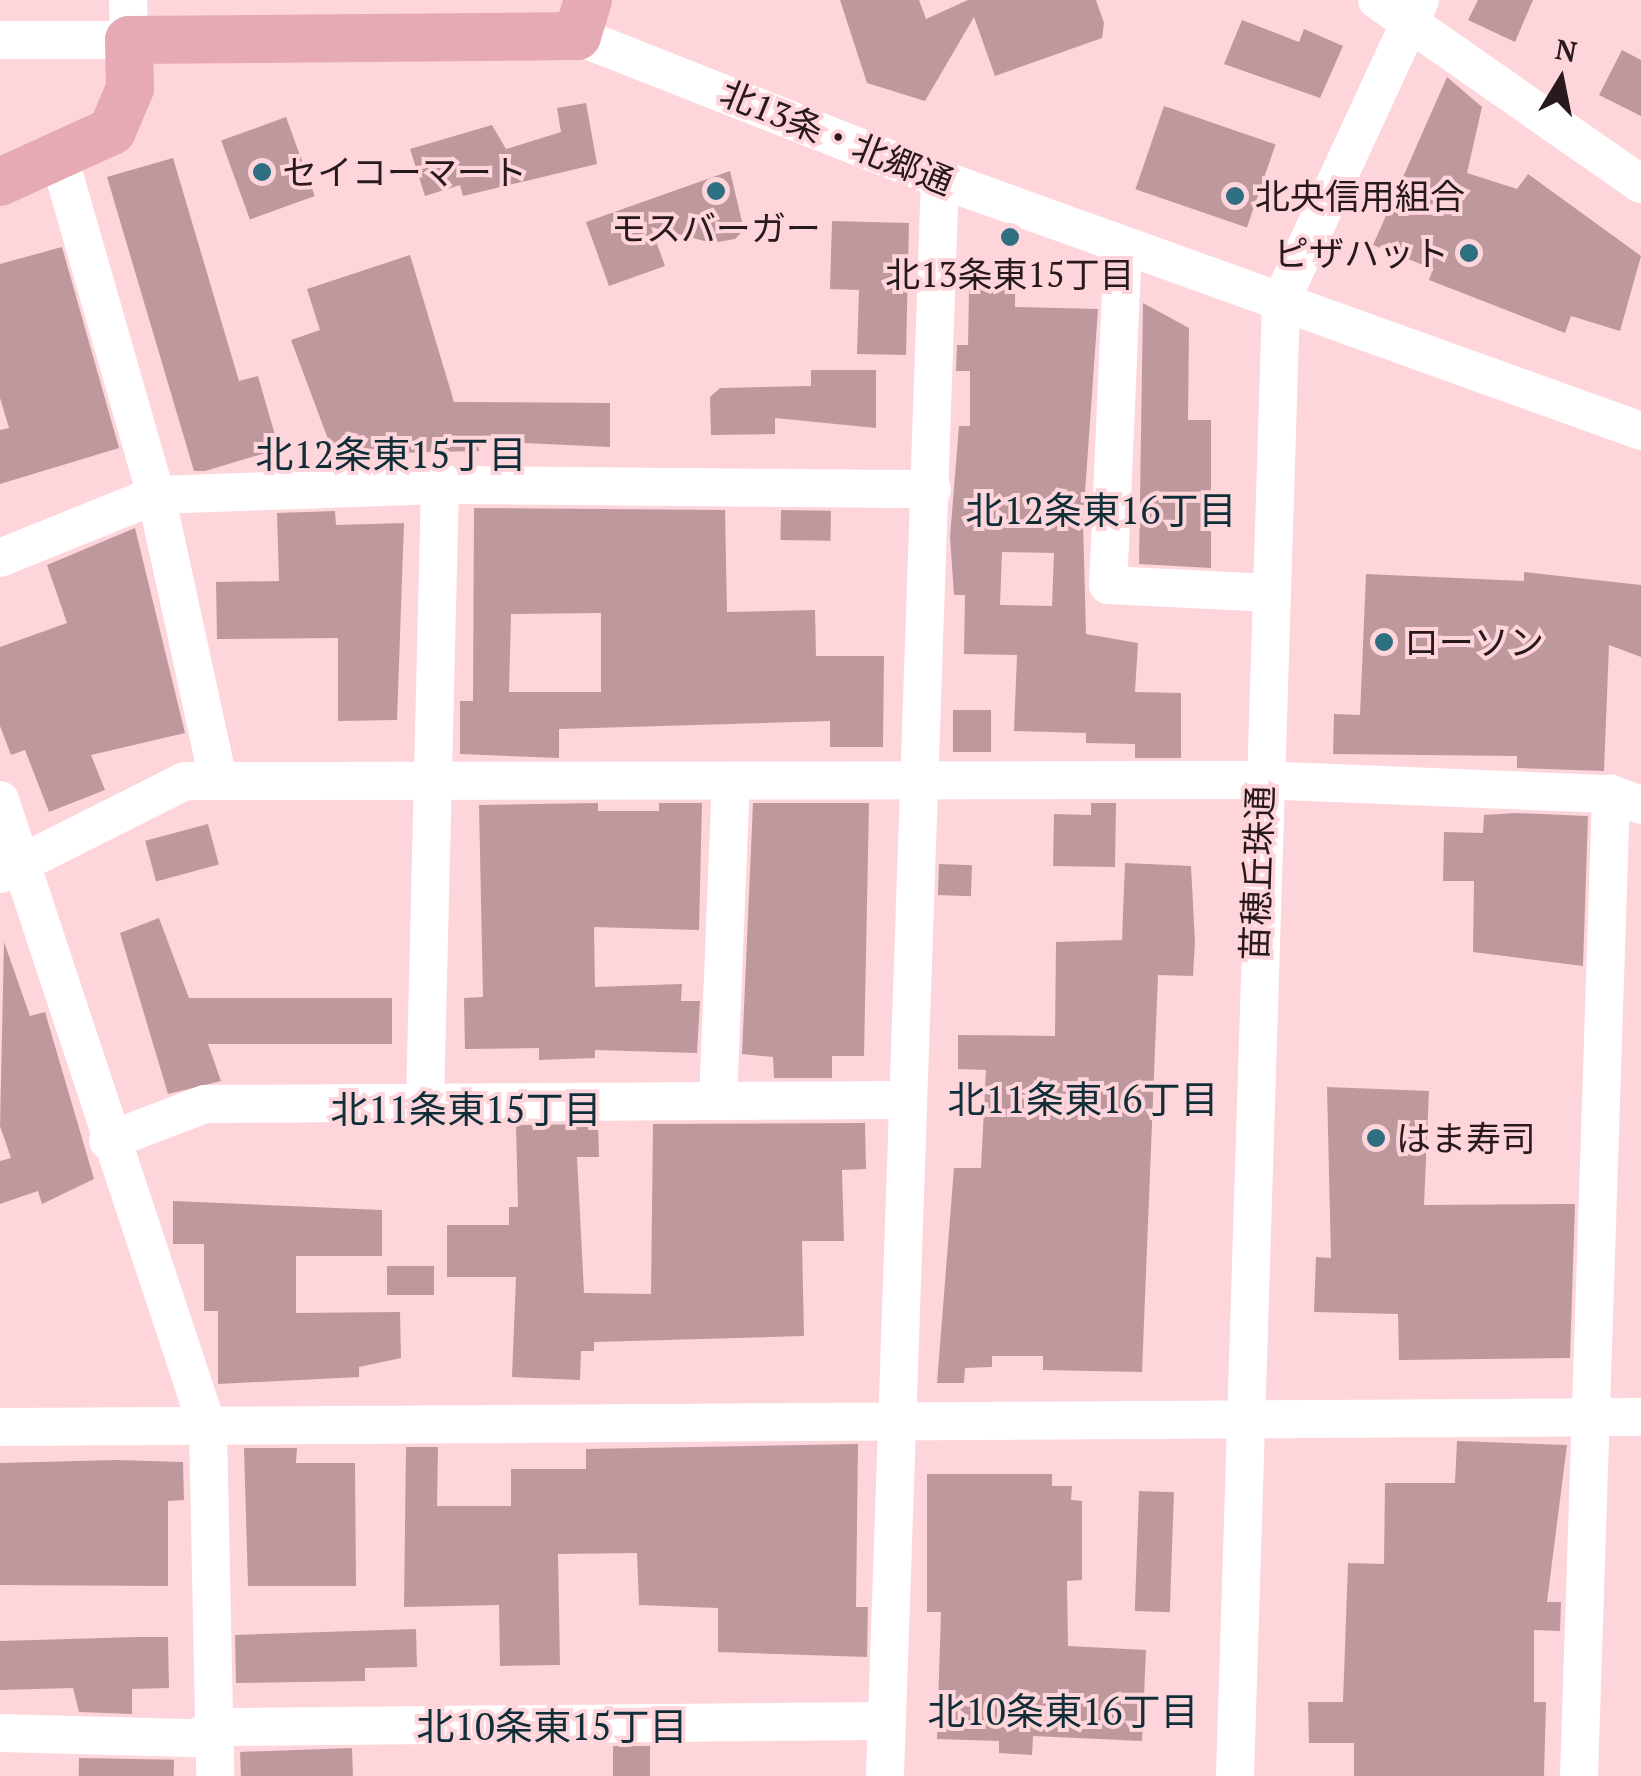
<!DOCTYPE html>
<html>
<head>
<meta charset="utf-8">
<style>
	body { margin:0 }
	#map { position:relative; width:1641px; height:1776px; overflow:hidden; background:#fed5da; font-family:"PT Serif","Noto Sans JP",serif }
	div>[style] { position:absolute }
	.building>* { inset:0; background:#bd999d; transform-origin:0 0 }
	.minor>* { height:38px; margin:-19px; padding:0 19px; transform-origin:19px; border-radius:19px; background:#fff }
	.major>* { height:48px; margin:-24px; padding:0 24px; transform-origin:24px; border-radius:24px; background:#e6aab4 }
	.dots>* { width:28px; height:28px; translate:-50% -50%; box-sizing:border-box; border:5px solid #fed5da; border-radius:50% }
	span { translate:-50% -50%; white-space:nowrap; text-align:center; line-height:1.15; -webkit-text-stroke:8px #fed5da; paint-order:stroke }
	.street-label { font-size:35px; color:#281a1c }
	.poi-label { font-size:35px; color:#281a1c }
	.left { translate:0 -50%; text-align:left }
	.right { translate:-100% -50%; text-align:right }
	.neighbourhood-label { font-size:38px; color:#0f2e37 }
	.north { position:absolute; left:1511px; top:30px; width:100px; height:100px; -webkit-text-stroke:8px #fed5da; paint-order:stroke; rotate:10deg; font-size:28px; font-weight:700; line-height:40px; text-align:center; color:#281a1c }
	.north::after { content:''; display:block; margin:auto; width:35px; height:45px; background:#281a1c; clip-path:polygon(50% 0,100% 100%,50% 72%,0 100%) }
</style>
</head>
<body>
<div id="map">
	<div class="building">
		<i style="clip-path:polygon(840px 0,919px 0,926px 19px,968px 0,1096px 0,1104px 23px,1102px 38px,995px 76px,974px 17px,925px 101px,867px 83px)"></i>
		<i style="clip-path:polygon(1478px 0,1533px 0,1515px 42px,1468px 20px)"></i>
		<i style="clip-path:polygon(1242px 20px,1299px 42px,1304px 29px,1343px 46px,1320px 98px,1224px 64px)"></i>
		<i style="clip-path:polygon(1622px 50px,1641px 60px,1641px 116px,1599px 95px)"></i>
		<i style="clip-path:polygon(1447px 77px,1482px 107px,1467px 173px,1517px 189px,1528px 174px,1641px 256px,1620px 331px,1571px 316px,1565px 333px,1429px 280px,1433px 269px,1373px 245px)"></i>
		<i style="clip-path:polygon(586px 103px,597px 164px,463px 196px,460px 185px,425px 196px,410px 149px,492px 125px,506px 149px,561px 132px,557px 108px)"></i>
		<i style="left:1164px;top:106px;width:118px;height:88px;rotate:19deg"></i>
		<i style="left:286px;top:117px;width:84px;height:69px;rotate:70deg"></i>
		<i style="clip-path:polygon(173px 158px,239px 381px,258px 376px,279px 449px,205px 471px,194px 471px,107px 177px)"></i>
		<i style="clip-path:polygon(730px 171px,744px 230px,735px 239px,712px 243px,651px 227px,665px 266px,609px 286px,586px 222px)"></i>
		<i style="clip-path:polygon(832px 221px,909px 223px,906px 355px,857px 354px,859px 290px,830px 289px)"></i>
		<i style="clip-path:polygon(62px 247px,119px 448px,0 484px,0 430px,9px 428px,0 398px,0 264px)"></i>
		<i style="clip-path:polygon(410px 255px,454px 402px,610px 403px,610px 447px,478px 441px,479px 451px,391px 453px,338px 466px,291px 340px,320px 330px,307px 289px)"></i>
		<i style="clip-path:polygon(evenodd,969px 289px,1015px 290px,1015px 307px,1098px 309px,1083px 521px,1086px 634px,1138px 643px,1135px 692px,1181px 693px,1181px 758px,1135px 758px,1135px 744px,1086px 743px,1086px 733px,1014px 731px,1017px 655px,964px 654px,965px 595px,954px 595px,950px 537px,959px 426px,970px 426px,970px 371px,956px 371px,957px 345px,968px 345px,969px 289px,1002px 552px,1054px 553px,1052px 606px,1000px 605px,1002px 552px)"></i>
		<i style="clip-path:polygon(1143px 303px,1189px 328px,1188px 420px,1211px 420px,1211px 568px,1139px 564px)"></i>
		<i style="clip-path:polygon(811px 370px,876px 370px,876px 428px,775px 418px,775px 434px,711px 435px,710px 397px,720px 388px,811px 386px)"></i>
		<i style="clip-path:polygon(evenodd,474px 508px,725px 510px,727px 612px,815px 610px,816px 656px,884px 656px,883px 747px,830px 747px,830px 721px,559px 729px,559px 758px,460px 754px,460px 701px,473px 701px,474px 508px,601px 613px,601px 692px,509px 692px,511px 614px,601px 613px)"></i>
		<i style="left:781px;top:510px;width:50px;height:30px;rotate:1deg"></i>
		<i style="clip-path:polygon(335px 511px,336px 525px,404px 523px,397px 720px,338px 721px,338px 638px,217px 639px,216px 582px,279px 581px,277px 513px)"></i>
		<i style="clip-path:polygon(135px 528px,185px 733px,91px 755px,105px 790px,49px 812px,25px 750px,11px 755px,0 726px,0 647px,67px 623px,47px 565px)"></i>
		<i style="clip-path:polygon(1524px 572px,1641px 585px,1641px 657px,1609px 645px,1604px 771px,1517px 768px,1517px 756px,1333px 754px,1334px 714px,1360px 715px,1366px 574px,1524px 581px)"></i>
		<i style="left:953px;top:710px;width:38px;height:42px"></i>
		<i style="clip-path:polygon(598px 803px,598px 811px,659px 811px,659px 803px,702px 803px,699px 930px,594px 927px,595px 987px,682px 984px,681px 1001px,700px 1001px,697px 1053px,595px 1050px,595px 1058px,539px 1060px,539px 1048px,465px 1049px,464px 998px,483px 997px,479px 805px)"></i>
		<i style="clip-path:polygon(753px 803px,869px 803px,864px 1056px,832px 1056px,832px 1078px,774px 1078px,773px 1057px,742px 1054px)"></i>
		<i style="clip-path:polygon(1091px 803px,1116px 803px,1115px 867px,1053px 866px,1054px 814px,1091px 815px)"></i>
		<i style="clip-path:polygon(1515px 813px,1588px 816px,1583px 966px,1473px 952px,1474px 881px,1443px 881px,1444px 832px,1483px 833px,1484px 815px)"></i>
		<i style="left:208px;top:824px;width:42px;height:65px;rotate:75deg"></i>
		<i style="clip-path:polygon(1125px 863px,1191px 866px,1195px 942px,1193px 976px,1158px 975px,1142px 1372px,1043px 1370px,1043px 1356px,992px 1356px,992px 1367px,965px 1368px,964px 1383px,937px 1383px,954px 1168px,981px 1168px,986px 1070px,958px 1069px,958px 1035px,1055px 1036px,1056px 942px,1122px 940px)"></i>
		<i style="left:939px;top:864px;width:33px;height:31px;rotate:2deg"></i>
		<i style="clip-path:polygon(159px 918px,189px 998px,392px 998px,392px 1044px,208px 1044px,221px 1081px,168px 1094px,120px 933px)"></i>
		<i style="clip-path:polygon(4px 942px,30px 1016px,45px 1012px,94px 1179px,42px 1204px,38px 1191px,0 1204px,0 1161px,11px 1158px,0 1126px)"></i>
		<i style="clip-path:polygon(1327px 1087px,1429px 1091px,1424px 1205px,1575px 1204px,1570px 1358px,1399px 1360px,1398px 1314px,1314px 1312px,1316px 1257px,1331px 1258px)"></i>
		<i style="clip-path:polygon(865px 1123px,866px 1169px,842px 1170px,844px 1241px,802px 1241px,804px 1336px,594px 1342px,594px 1351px,581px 1351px,580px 1380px,512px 1377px,516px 1277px,447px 1277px,447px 1225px,509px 1225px,509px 1207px,518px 1207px,516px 1125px,598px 1124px,599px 1157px,577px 1157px,584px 1293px,651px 1294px,653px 1124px)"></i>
		<i style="clip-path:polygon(173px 1201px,382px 1210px,382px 1256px,296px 1256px,296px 1313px,400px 1312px,401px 1358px,359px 1367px,359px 1377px,218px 1384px,218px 1311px,204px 1311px,204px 1244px,173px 1244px)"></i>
		<i style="left:387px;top:1266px;width:47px;height:29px"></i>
		<i style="clip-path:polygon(1457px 1441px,1567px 1445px,1547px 1602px,1561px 1602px,1560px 1631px,1534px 1630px,1534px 1702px,1546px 1702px,1544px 1776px,1354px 1776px,1354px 1743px,1309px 1743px,1308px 1702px,1343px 1702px,1348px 1563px,1384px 1564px,1385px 1483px,1455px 1483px)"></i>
		<i style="clip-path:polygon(858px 1444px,856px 1607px,868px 1607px,867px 1657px,718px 1652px,718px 1608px,639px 1605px,637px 1553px,558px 1554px,560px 1665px,500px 1666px,499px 1605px,404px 1607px,406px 1447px,438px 1447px,437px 1506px,511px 1506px,511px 1469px,586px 1469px,586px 1449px)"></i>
		<i style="clip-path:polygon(244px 1448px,297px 1448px,296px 1463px,355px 1463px,356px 1586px,248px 1586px)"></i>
		<i style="clip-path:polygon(116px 1460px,183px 1462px,184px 1500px,168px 1501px,168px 1586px,0 1585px,0 1463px)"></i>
		<i style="clip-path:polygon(927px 1474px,1052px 1474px,1052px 1486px,1072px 1486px,1071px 1500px,1082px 1501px,1082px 1580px,1067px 1581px,1068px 1646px,1146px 1650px,1142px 1741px,1033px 1736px,1032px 1755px,999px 1753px,999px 1741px,937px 1739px,941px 1612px,927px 1612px)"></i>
		<i style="left:1139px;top:1491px;width:35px;height:120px;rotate:2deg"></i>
		<i style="clip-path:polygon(416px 1629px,417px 1667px,365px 1668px,365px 1681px,236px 1683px,235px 1635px)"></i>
		<i style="clip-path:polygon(137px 1637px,168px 1637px,169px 1688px,132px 1689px,132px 1714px,79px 1712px,73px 1688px,0 1690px,0 1641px)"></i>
		<i style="left:613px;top:1746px;width:37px;height:30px"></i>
		<i style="left:352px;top:1748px;width:28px;height:112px;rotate:88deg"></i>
		<i style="left:79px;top:1758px;width:95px;height:18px;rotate:1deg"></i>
	</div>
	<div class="minor">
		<i style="left:1377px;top:0;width:322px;rotate:34.9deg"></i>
		<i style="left:577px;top:36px;width:390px;rotate:21.5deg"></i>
		<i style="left:940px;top:179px;width:745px;rotate:19.77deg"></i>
		<i style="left:0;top:40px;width:129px"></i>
		<i style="left:129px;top:40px;width:40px;rotate:-91.4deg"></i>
		<i style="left:59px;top:157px;width:352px;rotate:74deg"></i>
		<i style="left:156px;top:495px;width:292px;rotate:77.7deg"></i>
		<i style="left:1123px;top:245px;width:340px;rotate:92.5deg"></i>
		<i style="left:1108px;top:585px;width:163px;rotate:2.8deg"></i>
		<i style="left:0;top:558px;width:168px;rotate:-22deg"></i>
		<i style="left:156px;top:495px;width:292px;rotate:-2deg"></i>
		<i style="left:448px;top:485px;width:484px;rotate:0.5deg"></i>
		<i style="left:0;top:800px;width:662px;rotate:71.7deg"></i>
		<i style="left:208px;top:1429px;width:347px;rotate:88.8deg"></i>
		<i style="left:0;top:874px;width:207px;rotate:-26.7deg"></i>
		<i style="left:185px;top:781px;width:1074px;rotate:-0.05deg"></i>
		<i style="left:1259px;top:780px;width:352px;rotate:2.3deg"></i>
		<i style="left:1611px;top:794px;width:32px;rotate:20deg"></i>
		<i style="left:718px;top:1101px;width:317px;rotate:-87.7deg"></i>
		<i style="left:425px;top:1103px;width:618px;rotate:-88.61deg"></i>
		<i style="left:108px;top:1141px;width:104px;rotate:-20.9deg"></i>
		<i style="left:205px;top:1104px;width:698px;rotate:-0.33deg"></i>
		<i style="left:0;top:1427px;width:1641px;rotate:-0.35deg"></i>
		<i style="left:0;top:1733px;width:197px;rotate:1.5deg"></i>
		<i style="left:197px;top:1738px;width:20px;rotate:-33deg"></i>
		<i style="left:214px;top:1727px;width:672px;rotate:-0.51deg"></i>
		<i style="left:885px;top:1776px;width:1598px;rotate:-88.03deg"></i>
		<i style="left:1235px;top:1776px;width:1476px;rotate:-88.21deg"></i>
		<i style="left:1281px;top:301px;width:332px;rotate:-65.2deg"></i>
		<i style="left:1579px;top:1776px;width:983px;rotate:-88.13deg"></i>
	</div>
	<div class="major">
		<i style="left:0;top:182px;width:123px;rotate:-24.5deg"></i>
		<i style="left:112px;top:131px;width:47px;rotate:-67.3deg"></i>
		<i style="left:130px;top:88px;width:48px;rotate:-91.2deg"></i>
		<i style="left:129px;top:40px;width:448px;rotate:-0.5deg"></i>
		<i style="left:577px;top:36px;width:38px;rotate:-73deg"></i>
	</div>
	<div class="dots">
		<i style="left:262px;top:172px;background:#2e6f82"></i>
		<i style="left:716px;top:191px;background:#2e6f82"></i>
		<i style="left:1235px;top:196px;background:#2e6f82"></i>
		<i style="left:1010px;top:237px;background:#2e6f82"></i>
		<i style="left:1469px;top:253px;background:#2e6f82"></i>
		<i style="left:1384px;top:642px;background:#2e6f82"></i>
		<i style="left:1376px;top:1138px;background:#2e6f82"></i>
	</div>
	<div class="street-label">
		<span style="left:837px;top:137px;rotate:22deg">北13条・北郷通</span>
		<span style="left:1257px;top:873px;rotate:-88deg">苗穂丘珠通</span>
	</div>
	<div class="poi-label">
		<span class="left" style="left:282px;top:172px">セイコーマート</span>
		<span class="left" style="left:1255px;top:196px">北央信用組合</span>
		<span style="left:716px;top:228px">モスバーガー</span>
		<span class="right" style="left:1449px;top:253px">ピザハット</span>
		<span style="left:1010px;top:274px">北13条東15丁目</span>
		<span class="left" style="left:1404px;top:642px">ローソン</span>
		<span class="left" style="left:1396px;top:1138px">はま寿司</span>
	</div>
	<div class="neighbourhood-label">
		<span style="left:391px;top:455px">北12条東15丁目</span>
		<span style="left:1101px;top:511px">北12条東16丁目</span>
		<span style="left:1083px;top:1100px">北11条東16丁目</span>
		<span style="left:466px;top:1110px">北11条東15丁目</span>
		<span style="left:1063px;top:1712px">北10条東16丁目</span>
		<span style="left:552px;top:1727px">北10条東15丁目</span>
	</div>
	<div class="north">N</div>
</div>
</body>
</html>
